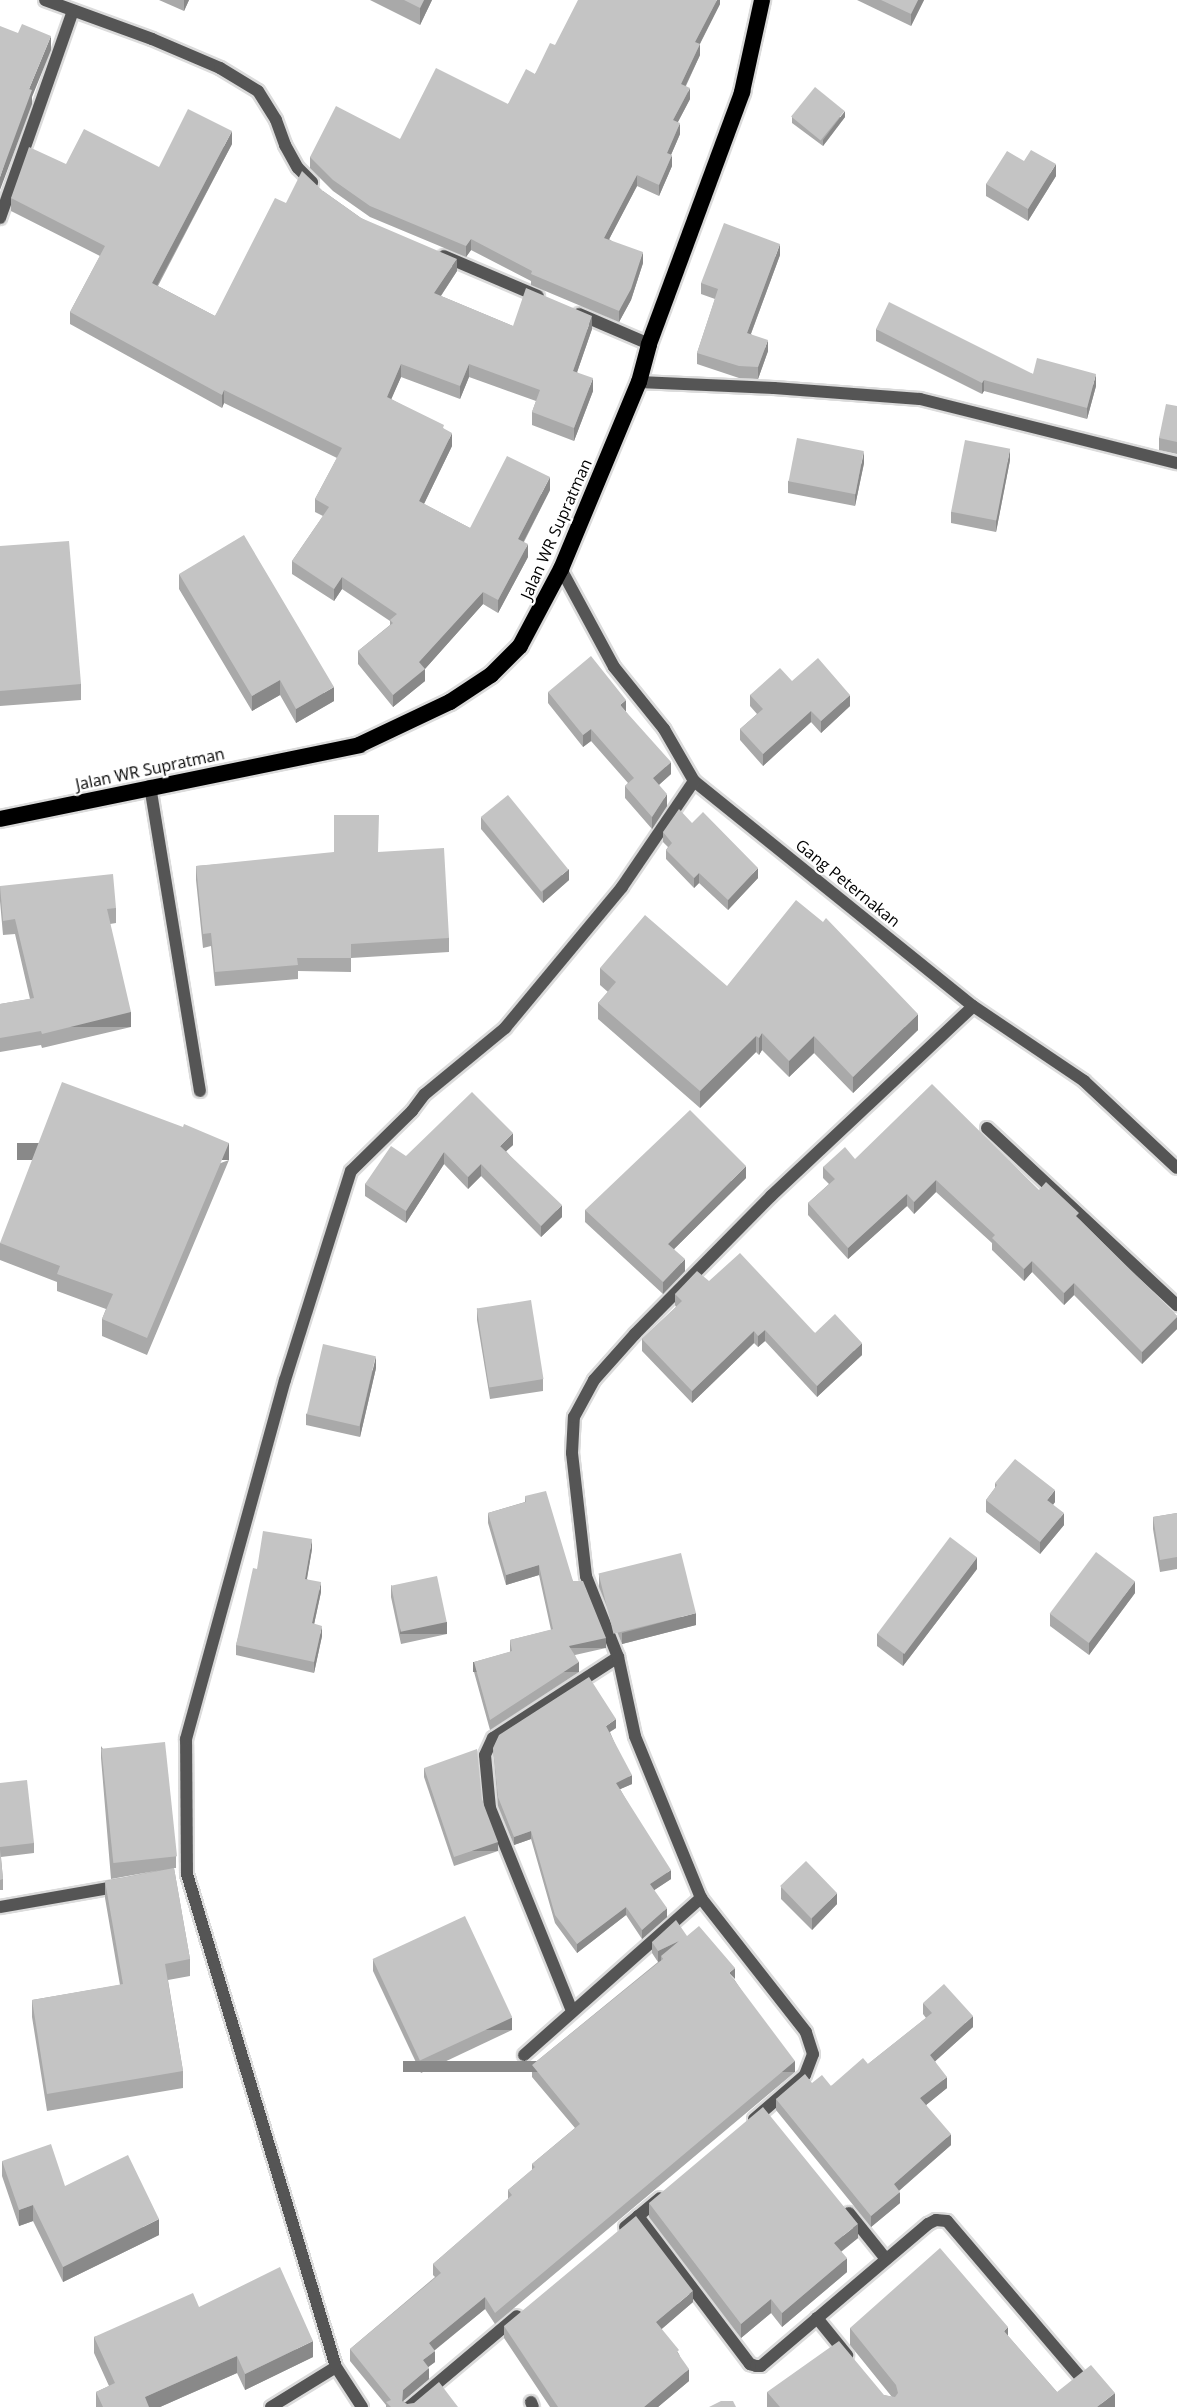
<!DOCTYPE html>
<html>
<head>
<meta charset="utf-8">
<style>
	body { margin:0 }
	#map { position:relative; width:1177px; height:2407px; overflow:hidden; background:#fff; font-family:"Open Sans",sans-serif }
	div>[style] { position:absolute }
	.roads { filter:drop-shadow(2px 0 #dbdbdb) drop-shadow(-2px 0 #dbdbdb) drop-shadow(0 2px #dbdbdb) drop-shadow(0 -2px #dbdbdb) }
	.service>* { height:12px; margin:-6px; padding:0 6px; transform-origin:6px; border-radius:6px; background:#555 }
	.minor>* { height:12px; margin:-6px; padding:0 6px; transform-origin:6px; border-radius:6px; background:#555 }
	.trunk>* { height:16px; margin:-8px; padding:0 8px; transform-origin:8px; border-radius:8px; background:#000 }
	.wall>* { inset:0; background:#a9a9a9 }
	.shaded-wall>* { inset:0; background:#898989; transform-origin:0 0 }
	.building>* { inset:0; background:#c4c4c4; transform-origin:0 0 }
	span { translate:-50% -50%; white-space:nowrap; text-align:center; line-height:1.15; -webkit-text-stroke:4.5px #fff; paint-order:stroke }
	.street-label { font-size:16px; color:#000 }
</style>
</head>
<body>
<div id="map">
	<div class="roads">
		<div class="service">
			<i style="left:0;top:218px;width:219px;rotate:-70.6deg"></i>
		</div>
		<div class="minor">
			<i style="left:45px;top:0;width:114px;rotate:20deg"></i>
			<i style="left:152px;top:39px;width:74px;rotate:23.1deg"></i>
			<i style="left:220px;top:68px;width:44px;rotate:31.2deg"></i>
			<i style="left:258px;top:91px;width:34px;rotate:58deg"></i>
			<i style="left:276px;top:120px;width:27px;rotate:70deg"></i>
			<i style="left:285px;top:145px;width:26px;rotate:61deg"></i>
			<i style="left:298px;top:168px;width:20px;rotate:45deg"></i>
			<i style="left:444px;top:256px;width:102px;rotate:23.1deg"></i>
			<i style="left:579px;top:314px;width:76px;rotate:23.2deg"></i>
			<i style="left:639px;top:382px;width:135px;rotate:2.5deg"></i>
			<i style="left:774px;top:388px;width:146px;rotate:4.3deg"></i>
			<i style="left:920px;top:399px;width:265px;rotate:14deg"></i>
			<i style="left:561px;top:569px;width:111px;rotate:61.6deg"></i>
			<i style="left:614px;top:667px;width:80px;rotate:51.1deg"></i>
			<i style="left:664px;top:729px;width:60px;rotate:60deg"></i>
			<i style="left:694px;top:781px;width:358px;rotate:38.9deg"></i>
			<i style="left:973px;top:1006px;width:134px;rotate:34deg"></i>
			<i style="left:1084px;top:1081px;width:127px;rotate:43.1deg"></i>
			<i style="left:150px;top:786px;width:309px;rotate:80.7deg"></i>
			<i style="left:987px;top:1128px;width:260px;rotate:43deg"></i>
			<i style="left:0;top:1907px;width:122px;rotate:-9.9deg"></i>
			<i style="left:572px;top:2011px;width:219px;rotate:-112deg"></i>
			<i style="left:490px;top:1808px;width:53px;rotate:-95.4deg"></i>
			<i style="left:485px;top:1755px;width:19px;rotate:-65deg"></i>
			<i style="left:493px;top:1738px;width:149px;rotate:-32.9deg"></i>
			<i style="left:524px;top:2055px;width:237px;rotate:-41.6deg"></i>
			<i style="left:754px;top:2119px;width:67px;rotate:-40.8deg"></i>
			<i style="left:805px;top:2075px;width:22px;rotate:-69deg"></i>
			<i style="left:813px;top:2054px;width:23px;rotate:-108deg"></i>
			<i style="left:806px;top:2032px;width:170px;rotate:-128.1deg"></i>
			<i style="left:701px;top:1898px;width:175px;rotate:-112.2deg"></i>
			<i style="left:635px;top:1736px;width:81px;rotate:-102.1deg"></i>
			<i style="left:618px;top:1657px;width:87px;rotate:-111.6deg"></i>
			<i style="left:586px;top:1576px;width:124px;rotate:-96.5deg"></i>
			<i style="left:572px;top:1453px;width:36px;rotate:-87deg"></i>
			<i style="left:574px;top:1417px;width:42px;rotate:-61.6deg"></i>
			<i style="left:594px;top:1380px;width:62px;rotate:-48.3deg"></i>
			<i style="left:635px;top:1334px;width:194px;rotate:-45.4deg"></i>
			<i style="left:771px;top:1196px;width:277px;rotate:-43.2deg"></i>
			<i style="left:849px;top:2213px;width:59px;rotate:51.2deg"></i>
			<i style="left:638px;top:2216px;width:186px;rotate:52.9deg"></i>
			<i style="left:750px;top:2364px;width:6px;rotate:18deg"></i>
			<i style="left:756px;top:2366px;width:5px"></i>
			<i style="left:761px;top:2366px;width:219px;rotate:-40.4deg"></i>
			<i style="left:928px;top:2224px;width:9px;rotate:-27deg"></i>
			<i style="left:936px;top:2220px;width:11px;rotate:5deg"></i>
			<i style="left:947px;top:2221px;width:208px;rotate:49.5deg"></i>
			<i style="left:625px;top:2227px;width:45px;rotate:-39.6deg"></i>
			<i style="left:817px;top:2318px;width:48px;rotate:51deg"></i>
			<i style="left:531px;top:2402px;width:5px;rotate:68deg"></i>
			<i style="left:271px;top:2407px;width:76px;rotate:-31.6deg"></i>
			<i style="left:362px;top:2407px;width:48px;rotate:-123deg"></i>
			<i style="left:336px;top:2367px;width:515px;rotate:-106.82deg"></i>
			<i style="left:187px;top:1874px;width:135px;rotate:-90.4deg"></i>
			<i style="left:186px;top:1739px;width:372px;rotate:-74.6deg"></i>
			<i style="left:285px;top:1380px;width:219px;rotate:-72.5deg"></i>
			<i style="left:351px;top:1171px;width:86px;rotate:-44.5deg"></i>
			<i style="left:412px;top:1111px;width:21px;rotate:-53deg"></i>
			<i style="left:425px;top:1094px;width:104px;rotate:-39.5deg"></i>
			<i style="left:505px;top:1028px;width:183px;rotate:-50.3deg"></i>
			<i style="left:622px;top:887px;width:128px;rotate:-55.8deg"></i>
			<i style="left:409px;top:2407px;width:141px;rotate:-40.1deg"></i>
		</div>
		<div class="trunk">
			<i style="left:0;top:819px;width:367px;rotate:-11.6deg"></i>
			<i style="left:359px;top:745px;width:101px;rotate:-25.3deg"></i>
			<i style="left:450px;top:702px;width:49px;rotate:-33.4deg"></i>
			<i style="left:491px;top:675px;width:41px;rotate:-45deg"></i>
			<i style="left:520px;top:646px;width:87px;rotate:-62deg"></i>
			<i style="left:561px;top:569px;width:203px;rotate:-67.4deg"></i>
			<i style="left:639px;top:382px;width:39px;rotate:-75deg"></i>
			<i style="left:649px;top:344px;width:269px;rotate:-69.7deg"></i>
			<i style="left:742px;top:92px;width:94px;rotate:-77.7deg"></i>
		</div>
	</div>
	<div class="wall">
		<i style="clip-path:polygon(159px 0,189px 0,184px 11px)"></i>
		<i style="clip-path:polygon(370px 0,432px 0,420px 25px)"></i>
		<i style="clip-path:polygon(720px 0,720px 4px,700px 44px,700px 55px,686px 86px,690px 99px,678px 122px,680px 134px,671px 155px,672px 166px,659px 196px,637px 186px,609px 239px,643px 263px,631px 300px,619px 322px,531px 285px,531px 281px,471px 250px,466px 257px,370px 217px,333px 191px,310px 168px,310px 157px,400px 139px,508px 104px,535px 74px,555px 45px)"></i>
		<i style="clip-path:polygon(857px 0,924px 0,911px 26px)"></i>
		<i style="clip-path:polygon(792px 117px,845px 117px,823px 146px,792px 123px)"></i>
		<i style="clip-path:polygon(232px 144px,158px 286px,215px 316px,286px 203px,323px 191px,361px 218px,457px 271px,441px 296px,513px 326px,592px 329px,577px 372px,593px 391px,574px 441px,532px 425px,532px 412px,536px 401px,469px 377px,460px 399px,401px 377px,391px 399px,444px 429px,452px 446px,424px 504px,470px 528px,550px 490px,524px 542px,528px 557px,498px 613px,483px 604px,425px 669px,425px 681px,393px 707px,358px 664px,358px 651px,390px 625px,390px 621px,342px 589px,334px 601px,292px 574px,292px 561px,323px 516px,315px 512px,315px 499px,337px 458px,224px 403px,222px 408px,70px 324px,70px 312px,100px 256px,11px 211px,11px 198px,66px 164px,159px 167px)"></i>
		<i style="clip-path:polygon(1024px 161px,1056px 176px,1028px 221px,986px 196px,986px 184px)"></i>
		<i style="clip-path:polygon(780px 255px,751px 334px,768px 351px,758px 379px,739px 378px,697px 364px,697px 353px,715px 299px,701px 294px,701px 283px)"></i>
		<i style="clip-path:polygon(876px 329px,1033px 374px,1096px 386px,1087px 419px,984px 391px,982px 394px,876px 341px)"></i>
		<i style="clip-path:polygon(1177px 406px,1177px 454px,1159px 450px,1159px 438px)"></i>
		<i style="clip-path:polygon(1010px 460px,996px 532px,951px 523px,951px 512px)"></i>
		<i style="clip-path:polygon(864px 463px,855px 506px,788px 493px,788px 481px)"></i>
		<i style="clip-path:polygon(0 546px,81px 684px,81px 700px,0 706px)"></i>
		<i style="clip-path:polygon(179px 574px,334px 701px,296px 723px,280px 695px,252px 711px,179px 589px)"></i>
		<i style="clip-path:polygon(792px 681px,850px 706px,821px 733px,811px 722px,763px 766px,740px 740px,740px 729px,757px 714px,750px 706px,750px 695px)"></i>
		<i style="clip-path:polygon(548px 692px,626px 712px,671px 774px,659px 785px,667px 806px,652px 829px,625px 798px,625px 786px,628px 783px,591px 741px,583px 747px,548px 703px)"></i>
		<i style="clip-path:polygon(481px 817px,569px 880px,543px 903px,481px 829px)"></i>
		<i style="clip-path:polygon(692px 823px,758px 878px,728px 910px,699px 883px,694px 888px,666px 859px,666px 850px,668px 847px,663px 842px,663px 832px)"></i>
		<i style="clip-path:polygon(379px 852px,449px 938px,449px 952px,351px 958px,351px 972px,298px 971px,298px 979px,215px 986px,211px 946px,203px 948px,196px 880px,196px 866px)"></i>
		<i style="clip-path:polygon(0 886px,116px 908px,116px 923px,110px 924px,131px 1027px,42px 1048px,41px 1045px,0 1052px,0 1004px,30px 999px,15px 934px,3px 935px,0 901px)"></i>
		<i style="clip-path:polygon(600px 968px,727px 986px,918px 1030px,853px 1093px,814px 1053px,789px 1077px,762px 1050px,759px 1055px,756px 1052px,700px 1108px,598px 1019px,598px 1003px,608px 992px,600px 985px)"></i>
		<i style="clip-path:polygon(513px 1145px,506px 1151px,562px 1217px,541px 1237px,481px 1176px,468px 1189px,444px 1164px,406px 1223px,365px 1196px,365px 1184px,406px 1156px)"></i>
		<i style="clip-path:polygon(855px 1159px,1039px 1190px,1079px 1219px,1177px 1316px,1177px 1329px,1142px 1364px,1074px 1295px,1064px 1305px,1032px 1272px,1024px 1281px,992px 1250px,992px 1243px,936px 1192px,914px 1214px,907px 1206px,848px 1259px,808px 1215px,808px 1203px,829px 1184px,823px 1178px,823px 1167px)"></i>
		<i style="clip-path:polygon(229px 1160px,147px 1355px,102px 1336px,102px 1319px,106px 1309px,57px 1291px,57px 1282px,0 1260px,0 1243px)"></i>
		<i style="clip-path:polygon(746px 1178px,674px 1249px,685px 1271px,663px 1294px,585px 1222px,585px 1210px)"></i>
		<i style="clip-path:polygon(709px 1281px,815px 1333px,862px 1355px,817px 1397px,765px 1341px,758px 1347px,754px 1343px,692px 1403px,642px 1351px,642px 1339px,676px 1307px,675px 1305px,675px 1294px)"></i>
		<i style="clip-path:polygon(477px 1308px,543px 1379px,543px 1391px,490px 1399px,477px 1320px)"></i>
		<i style="clip-path:polygon(376px 1368px,360px 1437px,306px 1425px,306px 1414px)"></i>
		<i style="clip-path:polygon(995px 1483px,1055px 1502px,1053px 1505px,1064px 1525px,1040px 1554px,986px 1512px,986px 1500px,995px 1488px)"></i>
		<i style="clip-path:polygon(525px 1496px,573px 1581px,606px 1648px,575px 1655px,579px 1672px,490px 1730px,474px 1672px,474px 1662px,510px 1652px,510px 1640px,551px 1630px,539px 1575px,506px 1585px,488px 1523px,488px 1513px,525px 1502px)"></i>
		<i style="clip-path:polygon(1177px 1513px,1177px 1569px,1160px 1572px,1153px 1529px,1153px 1517px)"></i>
		<i style="clip-path:polygon(312px 1549px,307px 1579px,321px 1592px,314px 1624px,322px 1636px,314px 1673px,236px 1655px,236px 1645px,257px 1569px)"></i>
		<i style="clip-path:polygon(977px 1569px,903px 1666px,877px 1646px,877px 1634px)"></i>
		<i style="clip-path:polygon(599px 1575px,696px 1625px,622px 1644px,599px 1587px)"></i>
		<i style="clip-path:polygon(391px 1585px,447px 1634px,401px 1644px,391px 1597px)"></i>
		<i style="clip-path:polygon(1135px 1593px,1089px 1655px,1050px 1626px,1050px 1614px)"></i>
		<i style="clip-path:polygon(616px 1728px,610px 1732px,632px 1784px,620px 1789px,671px 1879px,654px 1890px,667px 1917px,642px 1939px,626px 1915px,577px 1953px,555px 1923px,531px 1839px,514px 1845px,498px 1806px,493px 1748px)"></i>
		<i style="clip-path:polygon(101px 1746px,176px 1856px,176px 1868px,174px 1868px,190px 1959px,190px 1976px,168px 1980px,183px 2071px,183px 2088px,47px 2111px,32px 2017px,32px 2000px,120px 1985px,105px 1898px,105px 1881px,161px 1870px,111px 1879px,101px 1758px)"></i>
		<i style="clip-path:polygon(424px 1768px,482px 1800px,498px 1851px,454px 1866px,424px 1777px)"></i>
		<i style="clip-path:polygon(0 1783px,34px 1843px,34px 1853px,1px 1857px,3px 1879px,3px 1890px,0 1890px)"></i>
		<i style="clip-path:polygon(781px 1887px,837px 1904px,812px 1930px,781px 1899px)"></i>
		<i style="clip-path:polygon(687px 1936px,734px 1979px,795px 2072px,495px 2324px,485px 2309px,434px 2350px,435px 2362px,428px 2367px,429px 2379px,403px 2401px,407px 2404px,458px 2407px,386px 2407px,386px 2405px,350px 2361px,350px 2349px,435px 2277px,433px 2275px,433px 2264px,508px 2199px,508px 2190px,532px 2170px,532px 2164px,575px 2128px,532px 2077px,532px 2065px,658px 1962px,652px 1953px,652px 1942px)"></i>
		<i style="clip-path:polygon(373px 1959px,512px 2030px,421px 2073px,373px 1971px)"></i>
		<i style="clip-path:polygon(923px 2003px,973px 2027px,935px 2061px,947px 2088px,926px 2105px,951px 2145px,899px 2191px,900px 2203px,871px 2227px,776px 2110px,776px 2099px,812px 2083px,831px 2086px,868px 2064px,926px 2018px,923px 2014px)"></i>
		<i style="clip-path:polygon(2px 2161px,159px 2235px,63px 2282px,33px 2221px,19px 2226px,2px 2176px)"></i>
		<i style="clip-path:polygon(649px 2203px,858px 2238px,841px 2252px,847px 2272px,782px 2327px,771px 2313px,741px 2338px,649px 2217px)"></i>
		<i style="clip-path:polygon(693px 2302px,661px 2329px,679px 2354px,689px 2381px,658px 2407px,550px 2407px,504px 2338px,504px 2326px)"></i>
		<i style="clip-path:polygon(199px 2307px,313px 2357px,245px 2390px,237px 2373px,160px 2407px,96px 2407px,96px 2392px,109px 2386px,94px 2353px,94px 2337px)"></i>
		<i style="clip-path:polygon(850px 2328px,1008px 2336px,1057px 2392px,1115px 2407px,767px 2407px,767px 2392px,884px 2395px,892px 2397px,850px 2345px)"></i>
	</div>
	<div class="shaded-wall">
		<i style="clip-path:polygon(184px 0,189px 0,184px 11px)"></i>
		<i style="clip-path:polygon(424px 0,432px 0,420px 25px,420px 8px)"></i>
		<i style="clip-path:polygon(717px 0,720px 0,720px 4px,695px 53px,695px 42px)"></i>
		<i style="clip-path:polygon(918px 0,924px 0,911px 26px,911px 14px)"></i>
		<i style="clip-path:polygon(51px 36px,51px 50px,32px 97px,32px 104px,0 190px,0 177px,29px 89px)"></i>
		<i style="clip-path:polygon(700px 44px,700px 55px,681px 95px,681px 84px)"></i>
		<i style="clip-path:polygon(690px 88px,690px 99px,673px 131px,673px 120px)"></i>
		<i style="clip-path:polygon(845px 111px,845px 117px,823px 146px,823px 140px)"></i>
		<i style="clip-path:polygon(680px 123px,680px 134px,667px 164px,667px 153px)"></i>
		<i style="clip-path:polygon(232px 131px,232px 144px,152px 295px,152px 283px)"></i>
		<i style="clip-path:polygon(672px 155px,672px 166px,659px 196px,659px 185px)"></i>
		<i style="clip-path:polygon(1056px 164px,1056px 176px,1028px 221px,1028px 209px)"></i>
		<i style="clip-path:polygon(637px 175px,637px 186px,604px 249px,604px 238px)"></i>
		<i style="clip-path:polygon(471px 239px,471px 250px,466px 257px,466px 246px)"></i>
		<i style="clip-path:polygon(780px 244px,780px 255px,747px 344px,747px 333px)"></i>
		<i style="clip-path:polygon(643px 252px,643px 263px,631px 300px,619px 322px,619px 311px)"></i>
		<i style="clip-path:polygon(457px 259px,457px 271px,434px 306px,434px 293px)"></i>
		<i style="clip-path:polygon(592px 316px,592px 329px,573px 384px,573px 371px)"></i>
		<i style="clip-path:polygon(768px 340px,768px 351px,758px 379px,758px 367px)"></i>
		<i style="clip-path:polygon(401px 364px,401px 377px,387px 409px,387px 397px)"></i>
		<i style="clip-path:polygon(469px 364px,469px 377px,460px 399px,460px 386px)"></i>
		<i style="clip-path:polygon(1096px 374px,1096px 386px,1087px 419px,1087px 408px)"></i>
		<i style="clip-path:polygon(593px 378px,593px 391px,574px 441px,574px 428px)"></i>
		<i style="clip-path:polygon(984px 380px,984px 391px,982px 394px,982px 383px)"></i>
		<i style="clip-path:polygon(224px 390px,224px 403px,222px 408px,222px 395px)"></i>
		<i style="clip-path:polygon(452px 433px,452px 446px,419px 514px,419px 501px)"></i>
		<i style="clip-path:polygon(1010px 449px,1010px 460px,996px 532px,996px 520px)"></i>
		<i style="clip-path:polygon(864px 451px,864px 463px,855px 506px,855px 495px)"></i>
		<i style="clip-path:polygon(550px 477px,550px 490px,518px 552px,518px 539px)"></i>
		<i style="clip-path:polygon(528px 544px,528px 557px,498px 613px,498px 600px)"></i>
		<i style="clip-path:polygon(342px 577px,342px 589px,334px 601px,334px 589px)"></i>
		<i style="clip-path:polygon(483px 592px,483px 604px,424px 670px,425px 669px,425px 681px,393px 707px,393px 695px,419px 662px)"></i>
		<i style="clip-path:polygon(280px 680px,280px 695px,252px 711px,252px 696px)"></i>
		<i style="clip-path:polygon(334px 687px,334px 701px,296px 723px,296px 709px)"></i>
		<i style="clip-path:polygon(850px 695px,850px 706px,821px 733px,821px 721px)"></i>
		<i style="clip-path:polygon(626px 700px,626px 712px,620px 705px)"></i>
		<i style="clip-path:polygon(811px 711px,811px 722px,763px 766px,763px 754px)"></i>
		<i style="clip-path:polygon(591px 729px,591px 741px,583px 747px,583px 735px)"></i>
		<i style="clip-path:polygon(671px 762px,671px 774px,653px 790px,653px 778px)"></i>
		<i style="clip-path:polygon(667px 794px,667px 806px,652px 829px,652px 817px)"></i>
		<i style="clip-path:polygon(758px 868px,758px 878px,728px 910px,728px 900px)"></i>
		<i style="clip-path:polygon(569px 869px,569px 880px,543px 903px,543px 891px)"></i>
		<i style="clip-path:polygon(699px 873px,699px 883px,694px 888px,694px 878px)"></i>
		<i style="left:131px;top:1012px;width:15px;height:92px;rotate:90deg"></i>
		<i style="clip-path:polygon(918px 1014px,918px 1030px,853px 1093px,853px 1077px)"></i>
		<i style="clip-path:polygon(762px 1033px,762px 1050px,759px 1055px,759px 1038px)"></i>
		<i style="clip-path:polygon(756px 1036px,756px 1052px,700px 1108px,700px 1091px)"></i>
		<i style="clip-path:polygon(814px 1036px,814px 1053px,789px 1077px,789px 1061px)"></i>
		<i style="clip-path:polygon(513px 1133px,513px 1145px,500px 1157px,500px 1146px)"></i>
		<i style="left:229px;top:1143px;width:17px;height:212px;rotate:90deg"></i>
		<i style="clip-path:polygon(444px 1152px,444px 1164px,406px 1223px,406px 1211px)"></i>
		<i style="clip-path:polygon(481px 1164px,481px 1176px,468px 1189px,468px 1177px)"></i>
		<i style="clip-path:polygon(746px 1166px,746px 1178px,668px 1255px,668px 1244px)"></i>
		<i style="clip-path:polygon(936px 1180px,936px 1192px,914px 1214px,914px 1202px)"></i>
		<i style="clip-path:polygon(907px 1194px,907px 1206px,848px 1259px,848px 1248px)"></i>
		<i style="clip-path:polygon(562px 1205px,562px 1217px,541px 1237px,541px 1226px)"></i>
		<i style="clip-path:polygon(685px 1259px,685px 1271px,663px 1294px,663px 1282px)"></i>
		<i style="clip-path:polygon(1032px 1261px,1032px 1272px,1024px 1281px,1024px 1269px)"></i>
		<i style="clip-path:polygon(1074px 1283px,1074px 1295px,1064px 1305px,1064px 1293px)"></i>
		<i style="clip-path:polygon(1177px 1317px,1177px 1329px,1142px 1364px,1142px 1352px)"></i>
		<i style="clip-path:polygon(765px 1330px,765px 1341px,758px 1347px,758px 1336px)"></i>
		<i style="clip-path:polygon(754px 1331px,754px 1343px,692px 1403px,692px 1391px)"></i>
		<i style="clip-path:polygon(862px 1343px,862px 1355px,817px 1397px,817px 1386px)"></i>
		<i style="clip-path:polygon(376px 1356px,376px 1368px,360px 1437px,360px 1425px)"></i>
		<i style="clip-path:polygon(1055px 1490px,1055px 1502px,1047px 1512px,1047px 1500px)"></i>
		<i style="clip-path:polygon(1064px 1513px,1064px 1525px,1040px 1554px,1040px 1542px)"></i>
		<i style="clip-path:polygon(312px 1539px,312px 1549px,305px 1589px,305px 1579px)"></i>
		<i style="clip-path:polygon(977px 1557px,977px 1569px,903px 1666px,903px 1654px)"></i>
		<i style="clip-path:polygon(539px 1565px,539px 1575px,506px 1585px,506px 1575px)"></i>
		<i style="clip-path:polygon(1135px 1581px,1135px 1593px,1089px 1655px,1089px 1643px)"></i>
		<i style="clip-path:polygon(321px 1582px,321px 1592px,312px 1634px,312px 1623px)"></i>
		<i style="clip-path:polygon(696px 1613px,696px 1625px,622px 1644px,622px 1633px)"></i>
		<i style="left:447px;top:1622px;width:12px;height:47px;rotate:90deg"></i>
		<i style="clip-path:polygon(322px 1626px,322px 1636px,314px 1673px,314px 1662px)"></i>
		<i style="left:606px;top:1638px;width:10px;height:38px;rotate:90deg"></i>
		<i style="left:579px;top:1662px;width:10px;height:106px;rotate:90deg"></i>
		<i style="clip-path:polygon(616px 1719px,616px 1728px,606px 1734px,606px 1726px)"></i>
		<i style="clip-path:polygon(632px 1775px,632px 1784px,616px 1791px,616px 1783px)"></i>
		<i style="clip-path:polygon(531px 1831px,531px 1839px,514px 1845px,514px 1837px)"></i>
		<i style="left:498px;top:1842px;width:9px;height:46px;rotate:90deg"></i>
		<i style="clip-path:polygon(671px 1870px,671px 1879px,650px 1893px,650px 1884px)"></i>
		<i style="clip-path:polygon(837px 1893px,837px 1904px,812px 1930px,812px 1918px)"></i>
		<i style="clip-path:polygon(626px 1907px,626px 1915px,577px 1953px,577px 1944px)"></i>
		<i style="clip-path:polygon(667px 1908px,667px 1917px,642px 1939px,642px 1930px)"></i>
		<i style="clip-path:polygon(679px 1941px,663px 1959px,661px 1956px,661px 1961px,658px 1962px,658px 1951px)"></i>
		<i style="clip-path:polygon(735px 1968px,735px 1979px,729px 1973px)"></i>
		<i style="clip-path:polygon(973px 2016px,973px 2027px,930px 2066px,930px 2055px)"></i>
		<i style="left:512px;top:2018px;width:12px;height:101px;rotate:90deg"></i>
		<i style="left:795px;top:2061px;width:11px;height:392px;rotate:90deg"></i>
		<i style="clip-path:polygon(947px 2077px,947px 2088px,920px 2110px,920px 2098px)"></i>
		<i style="clip-path:polygon(951px 2134px,951px 2145px,894px 2195px,894px 2184px)"></i>
		<i style="clip-path:polygon(900px 2192px,900px 2203px,871px 2227px,871px 2216px)"></i>
		<i style="clip-path:polygon(33px 2205px,33px 2221px,19px 2226px,19px 2210px)"></i>
		<i style="clip-path:polygon(159px 2219px,159px 2235px,63px 2282px,63px 2267px)"></i>
		<i style="clip-path:polygon(858px 2224px,858px 2238px,834px 2257px,834px 2243px)"></i>
		<i style="clip-path:polygon(847px 2258px,847px 2272px,782px 2327px,782px 2313px)"></i>
		<i style="clip-path:polygon(693px 2291px,693px 2302px,656px 2334px,656px 2322px)"></i>
		<i style="clip-path:polygon(485px 2297px,485px 2309px,429px 2355px,429px 2343px)"></i>
		<i style="clip-path:polygon(771px 2299px,771px 2313px,741px 2338px,741px 2324px)"></i>
		<i style="clip-path:polygon(1008px 2327px,1008px 2343px,1004px 2331px)"></i>
		<i style="clip-path:polygon(313px 2341px,313px 2357px,245px 2390px,245px 2374px)"></i>
		<i style="clip-path:polygon(435px 2351px,435px 2362px,423px 2371px,423px 2360px)"></i>
		<i style="clip-path:polygon(237px 2356px,237px 2373px,160px 2407px,145px 2407px,145px 2397px)"></i>
		<i style="clip-path:polygon(429px 2368px,429px 2379px,403px 2401px,402px 2407px,403px 2390px)"></i>
		<i style="clip-path:polygon(689px 2369px,689px 2381px,658px 2407px,644px 2407px)"></i>
		<i style="clip-path:polygon(1115px 2393px,1115px 2407px,1097px 2407px)"></i>
	</div>
	<div class="building">
		<i style="clip-path:polygon(404px 0,424px 0,420px 8px)"></i>
		<i style="clip-path:polygon(578px 0,717px 0,695px 42px,700px 44px,681px 84px,690px 88px,673px 120px,680px 123px,667px 153px,672px 155px,659px 185px,637px 175px,604px 238px,643px 252px,631px 289px,619px 311px,531px 274px,532px 271px,471px 239px,466px 246px,370px 206px,333px 180px,310px 157px,336px 106px,400px 139px,436px 68px,508px 104px,526px 69px,535px 74px,550px 43px,555px 45px)"></i>
		<i style="clip-path:polygon(881px 0,918px 0,911px 14px)"></i>
		<i style="clip-path:polygon(22px 24px,51px 36px,29px 89px,32px 90px,0 177px,0 26px,18px 33px)"></i>
		<i style="left:815px;top:87px;width:38px;height:38px;rotate:39deg"></i>
		<i style="clip-path:polygon(188px 109px,232px 131px,152px 283px,215px 316px,275px 198px,286px 203px,302px 171px,323px 191px,361px 218px,457px 259px,434px 293px,513px 326px,526px 288px,592px 316px,573px 371px,593px 378px,574px 428px,532px 412px,540px 390px,469px 364px,460px 386px,401px 364px,387px 397px,444px 425px,443px 428px,452px 433px,419px 501px,470px 528px,507px 456px,550px 477px,518px 539px,528px 544px,498px 600px,483px 592px,419px 662px,425px 669px,393px 695px,358px 651px,393px 623px,390px 620px,397px 614px,342px 577px,334px 589px,292px 561px,329px 507px,315px 499px,342px 448px,224px 390px,222px 395px,70px 312px,105px 246px,11px 198px,29px 147px,66px 164px,84px 129px,159px 167px)"></i>
		<i style="clip-path:polygon(1031px 150px,1056px 164px,1028px 209px,986px 184px,1007px 151px,1024px 161px)"></i>
		<i style="clip-path:polygon(724px 223px,780px 244px,747px 333px,768px 340px,758px 367px,739px 366px,697px 353px,718px 289px,701px 283px)"></i>
		<i style="clip-path:polygon(889px 302px,1033px 374px,1037px 358px,1096px 374px,1087px 408px,984px 380px,982px 383px,876px 329px)"></i>
		<i style="clip-path:polygon(1166px 404px,1177px 406px,1177px 442px,1159px 438px)"></i>
		<i style="left:797px;top:438px;width:68px;height:44px;rotate:11deg"></i>
		<i style="left:965px;top:440px;width:46px;height:73px;rotate:11deg"></i>
		<i style="clip-path:polygon(244px 535px,334px 687px,296px 709px,280px 680px,252px 696px,179px 574px)"></i>
		<i style="clip-path:polygon(69px 541px,81px 684px,0 691px,0 546px)"></i>
		<i style="clip-path:polygon(591px 656px,626px 700px,620px 705px,671px 762px,653px 778px,667px 794px,652px 817px,625px 786px,634px 778px,591px 729px,583px 735px,548px 692px)"></i>
		<i style="clip-path:polygon(818px 658px,850px 695px,821px 721px,811px 711px,763px 754px,740px 729px,763px 709px,750px 695px,780px 668px,792px 681px)"></i>
		<i style="left:508px;top:795px;width:96px;height:35px;rotate:51deg"></i>
		<i style="clip-path:polygon(679px 809px,692px 823px,703px 812px,758px 868px,728px 900px,699px 873px,694px 878px,666px 850px,672px 843px,663px 832px)"></i>
		<i style="clip-path:polygon(334px 815px,379px 815px,378px 852px,444px 848px,449px 938px,351px 944px,351px 958px,297px 958px,298px 965px,215px 972px,211px 933px,203px 934px,196px 866px,334px 852px)"></i>
		<i style="clip-path:polygon(113px 874px,116px 908px,107px 909px,131px 1012px,42px 1034px,41px 1031px,0 1038px,0 1004px,34px 998px,15px 919px,3px 921px,0 886px)"></i>
		<i style="clip-path:polygon(796px 900px,823px 922px,826px 918px,918px 1014px,853px 1077px,814px 1036px,789px 1061px,762px 1033px,759px 1038px,756px 1036px,700px 1091px,598px 1003px,616px 982px,600px 968px,645px 915px,727px 986px)"></i>
		<i style="clip-path:polygon(62px 1082px,183px 1127px,184px 1124px,229px 1143px,147px 1338px,102px 1319px,113px 1294px,57px 1274px,60px 1266px,0 1243px)"></i>
		<i style="clip-path:polygon(932px 1084px,1039px 1190px,1046px 1182px,1079px 1213px,1076px 1216px,1177px 1316px,1177px 1317px,1142px 1352px,1074px 1283px,1064px 1293px,1032px 1261px,1024px 1269px,992px 1238px,995px 1235px,936px 1180px,914px 1202px,907px 1194px,848px 1248px,808px 1203px,835px 1179px,823px 1167px,845px 1147px,855px 1159px)"></i>
		<i style="clip-path:polygon(472px 1092px,513px 1133px,500px 1146px,562px 1205px,541px 1226px,481px 1164px,468px 1177px,444px 1152px,406px 1211px,365px 1184px,391px 1146px,406px 1156px)"></i>
		<i style="clip-path:polygon(690px 1110px,746px 1166px,668px 1244px,685px 1259px,663px 1282px,585px 1210px)"></i>
		<i style="clip-path:polygon(740px 1253px,815px 1333px,835px 1314px,862px 1343px,817px 1386px,765px 1330px,758px 1336px,754px 1331px,692px 1391px,642px 1339px,682px 1301px,675px 1294px,697px 1271px,709px 1281px)"></i>
		<i style="left:531px;top:1300px;width:80px;height:55px;rotate:81deg"></i>
		<i style="left:323px;top:1344px;width:54px;height:72px;rotate:13deg"></i>
		<i style="clip-path:polygon(1015px 1459px,1055px 1490px,1047px 1500px,1064px 1513px,1040px 1542px,986px 1500px,997px 1485px,995px 1483px)"></i>
		<i style="clip-path:polygon(546px 1491px,573px 1581px,583px 1581px,606px 1638px,569px 1646px,579px 1662px,490px 1720px,474px 1662px,512px 1651px,510px 1640px,553px 1629px,539px 1565px,506px 1575px,488px 1513px,526px 1502px,525px 1496px)"></i>
		<i style="clip-path:polygon(1177px 1513px,1177px 1557px,1160px 1560px,1153px 1517px)"></i>
		<i style="clip-path:polygon(263px 1531px,312px 1539px,305px 1579px,321px 1582px,312px 1623px,322px 1626px,314px 1662px,236px 1645px,253px 1568px,257px 1569px)"></i>
		<i style="left:950px;top:1537px;width:34px;height:121px;rotate:37deg"></i>
		<i style="left:1096px;top:1552px;width:49px;height:77px;rotate:37deg"></i>
		<i style="left:681px;top:1553px;width:62px;height:85px;rotate:76deg"></i>
		<i style="left:437px;top:1576px;width:47px;height:47px;rotate:78deg"></i>
		<i style="clip-path:polygon(589px 1677px,616px 1719px,606px 1726px,632px 1775px,616px 1783px,671px 1870px,650px 1884px,667px 1908px,642px 1930px,626px 1907px,577px 1944px,555px 1915px,531px 1831px,514px 1837px,498px 1797px,493px 1748px,499px 1735px)"></i>
		<i style="left:165px;top:1742px;width:115px;height:64px;rotate:84deg"></i>
		<i style="clip-path:polygon(477px 1749px,482px 1800px,498px 1842px,454px 1857px,424px 1768px)"></i>
		<i style="clip-path:polygon(27px 1780px,34px 1843px,0 1847px,0 1783px)"></i>
		<i style="clip-path:polygon(0 1850px,3px 1879px,0 1880px)"></i>
		<i style="left:806px;top:1861px;width:45px;height:36px;rotate:46deg"></i>
		<i style="clip-path:polygon(174px 1868px,190px 1959px,165px 1964px,183px 2071px,47px 2094px,32px 2000px,123px 1984px,105px 1881px)"></i>
		<i style="left:465px;top:1916px;width:112px;height:102px;rotate:65deg"></i>
		<i style="clip-path:polygon(676px 1920px,687px 1936px,699px 1926px,735px 1968px,729px 1973px,795px 2061px,495px 2313px,485px 2297px,429px 2343px,435px 2351px,423px 2360px,429px 2368px,403px 2390px,402px 2401px,407px 2404px,414px 2403px,439px 2382px,458px 2407px,391px 2407px,386px 2402px,391px 2400px,350px 2349px,441px 2273px,433px 2264px,512px 2195px,508px 2190px,535px 2167px,532px 2164px,580px 2124px,532px 2065px,663px 1959px,661px 1956px,679px 1941px,658px 1951px,652px 1942px)"></i>
		<i style="clip-path:polygon(944px 1984px,973px 2016px,930px 2055px,947px 2077px,920px 2098px,951px 2134px,894px 2184px,900px 2192px,871px 2216px,776px 2099px,805px 2074px,812px 2083px,822px 2075px,831px 2086px,863px 2058px,868px 2064px,932px 2013px,923px 2003px)"></i>
		<i style="clip-path:polygon(763px 2107px,858px 2224px,834px 2243px,847px 2258px,782px 2313px,771px 2299px,741px 2324px,649px 2203px)"></i>
		<i style="clip-path:polygon(51px 2144px,65px 2186px,128px 2155px,159px 2219px,63px 2267px,33px 2205px,19px 2210px,2px 2161px)"></i>
		<i style="clip-path:polygon(636px 2216px,693px 2291px,656px 2322px,679px 2350px,677px 2352px,689px 2369px,644px 2407px,558px 2407px,504px 2326px)"></i>
		<i style="clip-path:polygon(940px 2248px,1008px 2327px,1004px 2331px,1057px 2392px,1091px 2365px,1115px 2393px,1097px 2407px,780px 2407px,767px 2392px,839px 2341px,884px 2395px,895px 2397px,898px 2393px,896px 2385px,850px 2328px)"></i>
		<i style="clip-path:polygon(280px 2267px,313px 2341px,245px 2374px,237px 2356px,145px 2397px,149px 2407px,103px 2407px,96px 2392px,115px 2383px,94px 2337px,193px 2293px,199px 2307px)"></i>
		<i style="clip-path:polygon(721px 2401px,733px 2401px,736px 2407px,709px 2407px)"></i>
	</div>
	<div class="street-label">
		<span style="left:556px;top:529px;rotate:-66deg">Jalan WR Supratman</span>
		<span style="left:150px;top:769px;rotate:-12deg">Jalan WR Supratman</span>
		<span style="left:848px;top:883px;rotate:39deg">Gang Peternakan</span>
	</div>
</div>
</body>
</html>
